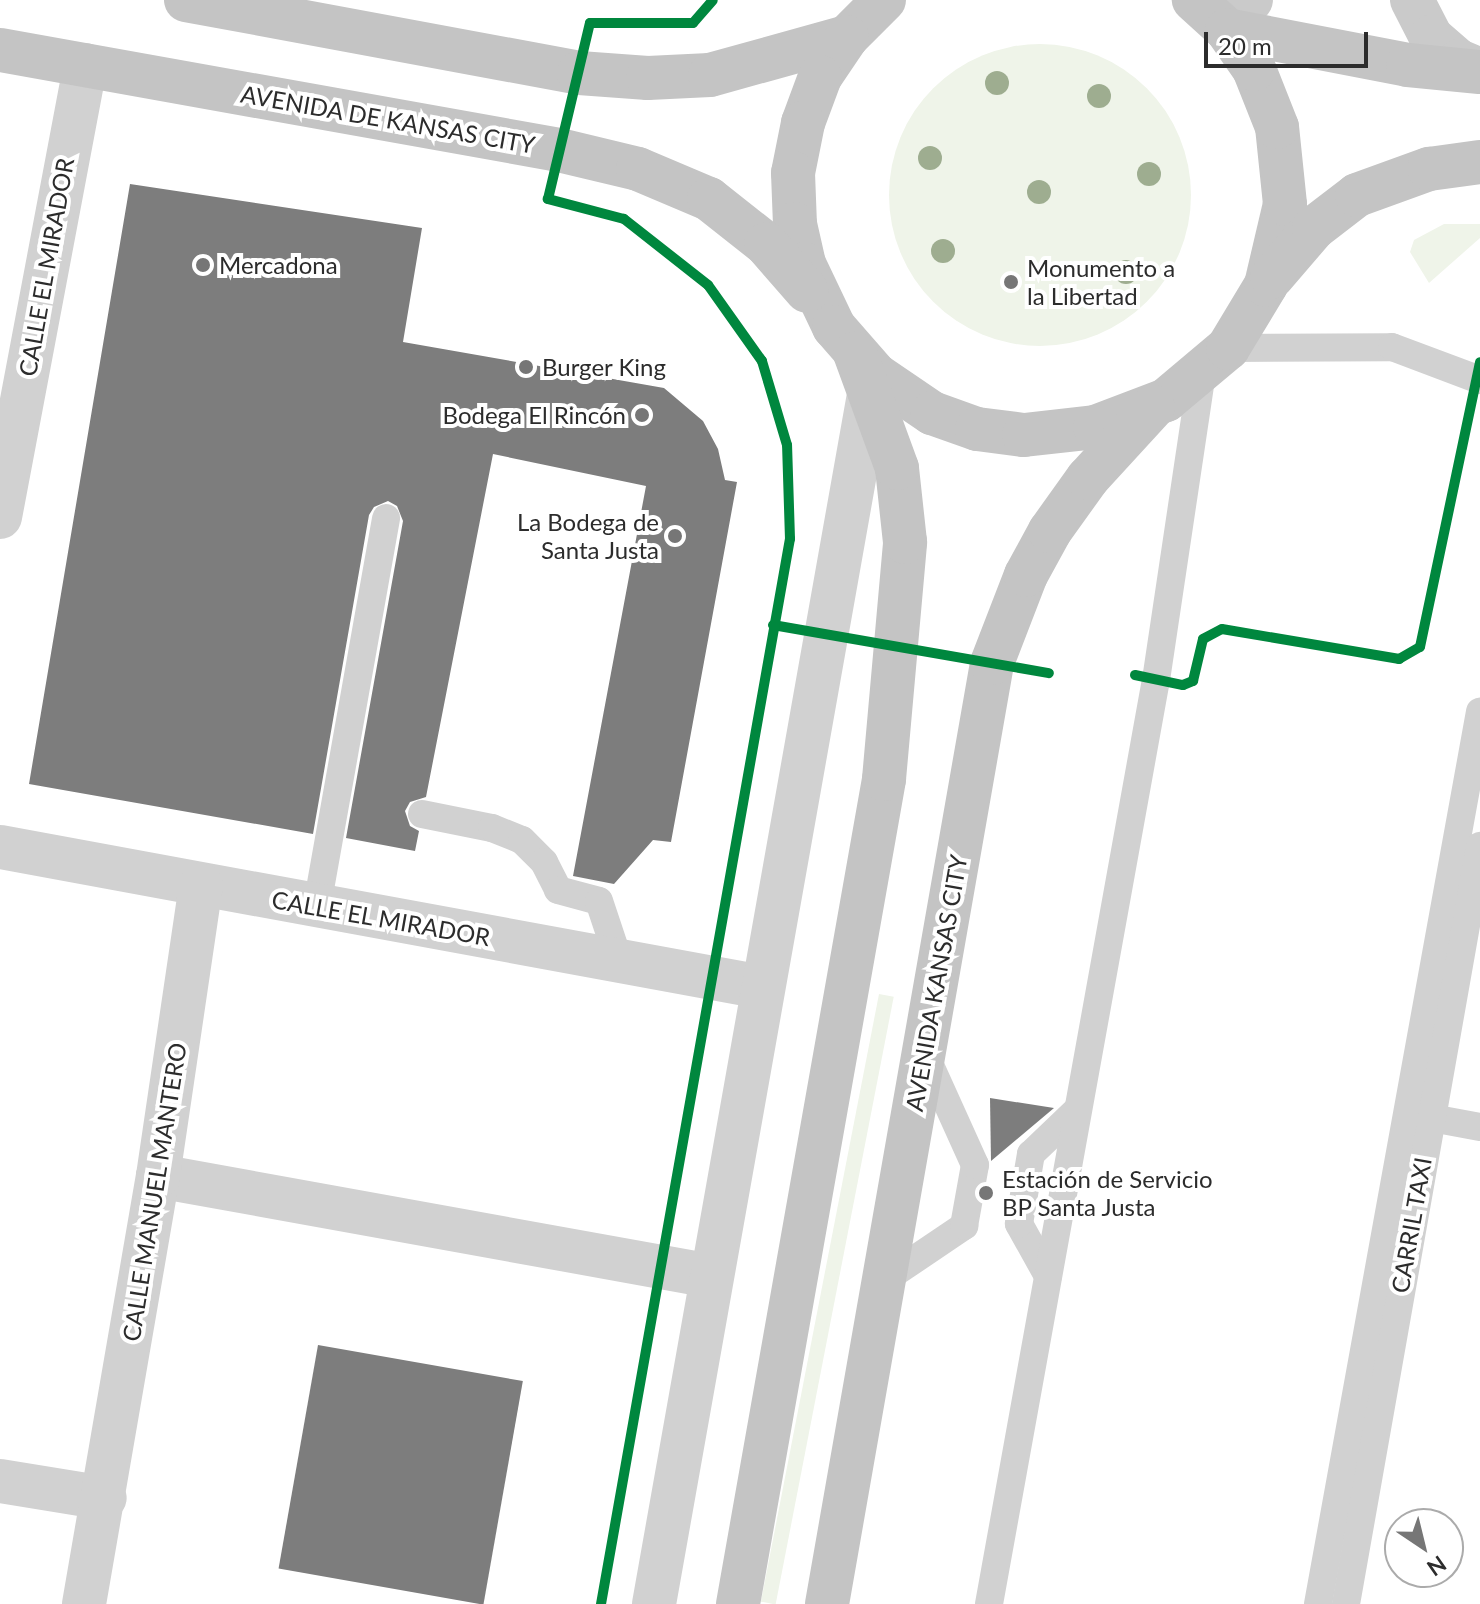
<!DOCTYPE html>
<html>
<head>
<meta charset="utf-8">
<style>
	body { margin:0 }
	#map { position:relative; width:1480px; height:1604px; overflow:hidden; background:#fff; font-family:Lato,sans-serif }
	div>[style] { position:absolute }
	.green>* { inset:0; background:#eff4e9; transform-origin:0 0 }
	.round { border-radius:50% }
	.building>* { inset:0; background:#7d7d7d; transform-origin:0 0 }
	.lane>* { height:28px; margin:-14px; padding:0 14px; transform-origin:14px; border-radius:14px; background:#d1d1d1 }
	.street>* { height:44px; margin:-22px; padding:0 22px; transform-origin:22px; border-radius:22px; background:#d1d1d1 }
	.secondary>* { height:44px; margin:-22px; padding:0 22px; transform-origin:22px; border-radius:22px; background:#cacaca }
	.primary>* { height:44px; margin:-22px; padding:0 22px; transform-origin:22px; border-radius:22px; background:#c4c4c4 }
	.cycleway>* { height:10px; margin:-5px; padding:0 5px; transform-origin:5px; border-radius:5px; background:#00873e }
	.trees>* { width:24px; height:24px; margin:-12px; border-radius:50%; background:#9ead90 }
	.dots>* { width:22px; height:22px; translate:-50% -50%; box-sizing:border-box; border:4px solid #fff; border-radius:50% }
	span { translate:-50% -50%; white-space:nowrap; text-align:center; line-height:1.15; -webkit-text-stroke:8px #fff; paint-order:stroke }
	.street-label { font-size:24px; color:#2c2c2c }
	.poi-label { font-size:24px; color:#2c2c2c }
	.left { translate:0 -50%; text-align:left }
	.right { translate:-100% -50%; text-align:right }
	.north { position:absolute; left:1384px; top:1508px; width:80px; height:80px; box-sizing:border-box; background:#fff; border:2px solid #ababab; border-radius:50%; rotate:145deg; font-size:22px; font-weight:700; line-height:32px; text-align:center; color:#2c2c2c }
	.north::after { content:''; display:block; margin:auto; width:28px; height:36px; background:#767676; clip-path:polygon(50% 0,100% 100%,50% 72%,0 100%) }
	.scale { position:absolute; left:1204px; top:32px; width:164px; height:36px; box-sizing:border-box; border:4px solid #2c2c2c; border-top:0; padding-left:10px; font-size:24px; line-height:28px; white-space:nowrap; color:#2c2c2c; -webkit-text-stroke:6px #fff; paint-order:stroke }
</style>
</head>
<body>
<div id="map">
	<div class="green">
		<i class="round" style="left:889px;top:44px;width:302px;height:302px"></i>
		<i style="clip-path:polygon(1444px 224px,1480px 224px,1480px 238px,1429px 283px,1410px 252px,1414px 240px)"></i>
		<i style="left:879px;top:994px;width:15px;height:619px;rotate:11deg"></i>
	</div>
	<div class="building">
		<i style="clip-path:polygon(130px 184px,422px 228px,403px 342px,664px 388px,703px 421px,718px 449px,725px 480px,737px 482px,671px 842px,653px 840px,614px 884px,573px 876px,646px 486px,493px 454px,426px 797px,410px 802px,405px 811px,410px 826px,419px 831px,415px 851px,346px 838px,403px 521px,397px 506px,388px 501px,374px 507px,369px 515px,313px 834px,29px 784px)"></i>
		<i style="clip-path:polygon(990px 1098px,1054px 1108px,991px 1161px)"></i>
		<i style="left:318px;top:1345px;width:208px;height:227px;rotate:10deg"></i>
	</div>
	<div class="lane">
		<i style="left:1228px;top:348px;width:164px;rotate:-0.3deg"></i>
		<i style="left:1392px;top:347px;width:94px;rotate:20.6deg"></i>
		<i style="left:422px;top:814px;width:71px;rotate:11.3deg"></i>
		<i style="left:492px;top:828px;width:32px;rotate:22deg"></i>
		<i style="left:522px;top:840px;width:31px;rotate:45deg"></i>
		<i style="left:544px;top:862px;width:31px;rotate:63deg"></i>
		<i style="left:558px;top:890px;width:42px;rotate:15deg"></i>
		<i style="left:599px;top:901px;width:63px;rotate:71.6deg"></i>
		<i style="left:317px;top:906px;width:394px;rotate:-79.9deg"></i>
		<i style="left:1410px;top:1114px;width:71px;rotate:10.5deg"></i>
		<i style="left:1048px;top:1276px;width:60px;rotate:-119.1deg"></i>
		<i style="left:1019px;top:1224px;width:71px;rotate:-80.3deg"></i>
		<i style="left:1031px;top:1154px;width:64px;rotate:-43.7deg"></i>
		<i style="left:884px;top:1280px;width:97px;rotate:-34deg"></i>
		<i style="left:964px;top:1226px;width:62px;rotate:-79.8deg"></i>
		<i style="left:975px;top:1165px;width:124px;rotate:-114.3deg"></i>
		<i style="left:989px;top:1604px;width:939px;rotate:-79.76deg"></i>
		<i style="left:1156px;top:680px;width:310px;rotate:-81.5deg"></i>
		<i style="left:1318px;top:1604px;width:907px;rotate:-79.71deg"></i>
		<i style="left:1346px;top:1604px;width:770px;rotate:-79.97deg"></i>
	</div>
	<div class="street">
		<i style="left:0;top:517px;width:460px;rotate:-79.3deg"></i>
		<i style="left:0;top:847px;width:775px;rotate:10.41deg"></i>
		<i style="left:158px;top:1176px;width:562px;rotate:10.25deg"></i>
		<i style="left:0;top:1481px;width:106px;rotate:9.2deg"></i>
		<i style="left:84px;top:1604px;width:434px;rotate:-80.2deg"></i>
		<i style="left:158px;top:1176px;width:294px;rotate:-81.6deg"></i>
		<i style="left:654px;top:1604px;width:1234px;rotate:-79.92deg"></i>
	</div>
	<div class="secondary">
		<i style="left:1412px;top:0;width:42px;rotate:62.8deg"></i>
		<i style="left:1431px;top:37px;width:37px;rotate:41deg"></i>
		<i style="left:1459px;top:61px;width:23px;rotate:23deg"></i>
		<i style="left:1211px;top:13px;width:42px;rotate:-18deg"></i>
	</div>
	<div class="primary">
		<i style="left:186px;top:0;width:400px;rotate:10.5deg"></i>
		<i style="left:579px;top:73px;width:69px;rotate:4.1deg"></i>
		<i style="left:648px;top:78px;width:62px;rotate:-2.8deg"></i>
		<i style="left:710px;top:75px;width:142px;rotate:-15.5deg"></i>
		<i style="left:884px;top:0;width:52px;rotate:135deg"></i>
		<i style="left:847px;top:37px;width:48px;rotate:124deg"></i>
		<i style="left:820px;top:77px;width:49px;rotate:110.3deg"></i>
		<i style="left:803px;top:123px;width:51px;rotate:101.3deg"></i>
		<i style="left:793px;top:173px;width:51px;rotate:87.8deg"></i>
		<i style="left:795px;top:224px;width:41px;rotate:77.3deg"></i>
		<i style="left:804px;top:264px;width:70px;rotate:64.5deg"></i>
		<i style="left:834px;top:327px;width:64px;rotate:48.8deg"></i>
		<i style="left:876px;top:375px;width:68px;rotate:34.2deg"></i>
		<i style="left:932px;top:413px;width:48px;rotate:19.6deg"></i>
		<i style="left:977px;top:429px;width:47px;rotate:7.3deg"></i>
		<i style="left:1024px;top:435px;width:71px;rotate:-6.4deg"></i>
		<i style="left:1095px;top:427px;width:76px;rotate:-20.8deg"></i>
		<i style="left:1166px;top:400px;width:81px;rotate:-40deg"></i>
		<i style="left:1228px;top:348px;width:74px;rotate:-58.9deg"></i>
		<i style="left:1266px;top:285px;width:83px;rotate:-76.8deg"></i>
		<i style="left:1285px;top:204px;width:77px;rotate:-95.9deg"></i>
		<i style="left:1277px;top:127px;width:62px;rotate:-111.6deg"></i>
		<i style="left:1254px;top:69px;width:47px;rotate:-124.7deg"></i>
		<i style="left:1227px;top:30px;width:45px;rotate:-137.7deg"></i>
		<i style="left:1227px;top:30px;width:184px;rotate:10.9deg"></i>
		<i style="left:1408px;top:65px;width:72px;rotate:5.6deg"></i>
		<i style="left:0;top:50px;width:568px;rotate:10.14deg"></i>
		<i style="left:559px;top:150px;width:81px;rotate:13.5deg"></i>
		<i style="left:638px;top:169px;width:77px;rotate:22.9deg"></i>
		<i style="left:709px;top:199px;width:73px;rotate:38.3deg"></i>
		<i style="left:766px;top:244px;width:62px;rotate:48.9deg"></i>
		<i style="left:1272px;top:277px;width:65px;rotate:-49.4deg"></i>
		<i style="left:1314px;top:228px;width:54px;rotate:-37.5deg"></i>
		<i style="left:1357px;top:195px;width:77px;rotate:-19.9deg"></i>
		<i style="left:1429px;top:169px;width:51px;rotate:-7.8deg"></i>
		<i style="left:738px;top:1604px;width:838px;rotate:-79.96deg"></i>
		<i style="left:884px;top:779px;width:238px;rotate:-84.9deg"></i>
		<i style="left:905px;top:542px;width:74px;rotate:-96.2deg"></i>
		<i style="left:897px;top:468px;width:122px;rotate:-110.1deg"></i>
		<i style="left:827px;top:1604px;width:955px;rotate:-80.05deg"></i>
		<i style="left:992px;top:663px;width:94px;rotate:-68.9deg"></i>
		<i style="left:1026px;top:575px;width:50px;rotate:-61.4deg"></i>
		<i style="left:1050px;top:531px;width:65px;rotate:-54.4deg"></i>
		<i style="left:1088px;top:478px;width:96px;rotate:-47.5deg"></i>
	</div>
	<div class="cycleway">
		<i style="left:773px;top:625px;width:280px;rotate:9.9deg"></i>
		<i style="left:1135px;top:675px;width:49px;rotate:11.8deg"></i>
		<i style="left:1183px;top:685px;width:11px;rotate:-22deg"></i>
		<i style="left:1193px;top:681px;width:43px;rotate:-76.6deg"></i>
		<i style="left:1203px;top:639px;width:21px;rotate:-28deg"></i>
		<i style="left:1222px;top:629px;width:180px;rotate:9.6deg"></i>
		<i style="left:1399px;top:659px;width:24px;rotate:-30deg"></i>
		<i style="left:1420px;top:647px;width:291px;rotate:-78.1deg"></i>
		<i style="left:601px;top:1604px;width:1082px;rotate:-79.94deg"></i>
		<i style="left:790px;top:539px;width:94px;rotate:-91.8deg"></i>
		<i style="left:787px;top:445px;width:88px;rotate:-106.6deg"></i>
		<i style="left:762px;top:361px;width:93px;rotate:-125.4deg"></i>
		<i style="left:708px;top:285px;width:107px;rotate:-141.8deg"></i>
		<i style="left:624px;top:219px;width:79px;rotate:-165.3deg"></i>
		<i style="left:548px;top:199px;width:181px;rotate:-76.6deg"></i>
		<i style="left:590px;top:23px;width:103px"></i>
		<i style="left:693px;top:23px;width:30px;rotate:-49deg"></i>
	</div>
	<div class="trees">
		<i style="left:997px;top:83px"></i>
		<i style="left:1099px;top:96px"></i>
		<i style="left:930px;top:158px"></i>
		<i style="left:1149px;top:174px"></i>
		<i style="left:1039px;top:192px"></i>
		<i style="left:943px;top:251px"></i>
		<i style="left:1126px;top:272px"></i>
	</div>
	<div class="dots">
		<i style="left:203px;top:265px;background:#767676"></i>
		<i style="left:1011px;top:282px;background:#767676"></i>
		<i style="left:526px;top:367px;background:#767676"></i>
		<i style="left:642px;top:415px;background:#767676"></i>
		<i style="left:675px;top:536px;background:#767676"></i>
		<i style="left:986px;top:1193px;background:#767676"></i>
	</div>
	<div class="street-label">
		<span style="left:388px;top:119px;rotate:10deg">AVENIDA DE KANSAS CITY</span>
		<span style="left:46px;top:267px;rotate:-80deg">CALLE EL MIRADOR</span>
		<span style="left:381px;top:918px;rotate:10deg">CALLE EL MIRADOR</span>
		<span style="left:936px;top:983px;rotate:-80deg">AVENIDA KANSAS CITY</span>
		<span style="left:154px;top:1192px;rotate:-81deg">CALLE MANUEL MANTERO</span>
		<span style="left:1411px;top:1225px;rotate:-80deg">CARRIL TAXI</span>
	</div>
	<div class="poi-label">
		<span class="left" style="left:219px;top:265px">Mercadona</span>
		<span class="left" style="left:1027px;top:282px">Monumento a<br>la Libertad</span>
		<span class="left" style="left:542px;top:367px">Burger King</span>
		<span class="right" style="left:626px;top:415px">Bodega El Rincón</span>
		<span class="right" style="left:659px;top:536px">La Bodega de<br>Santa Justa</span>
		<span class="left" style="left:1002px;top:1193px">Estación de Servicio<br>BP Santa Justa</span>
	</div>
	<div class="north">N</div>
	<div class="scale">20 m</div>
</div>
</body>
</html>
